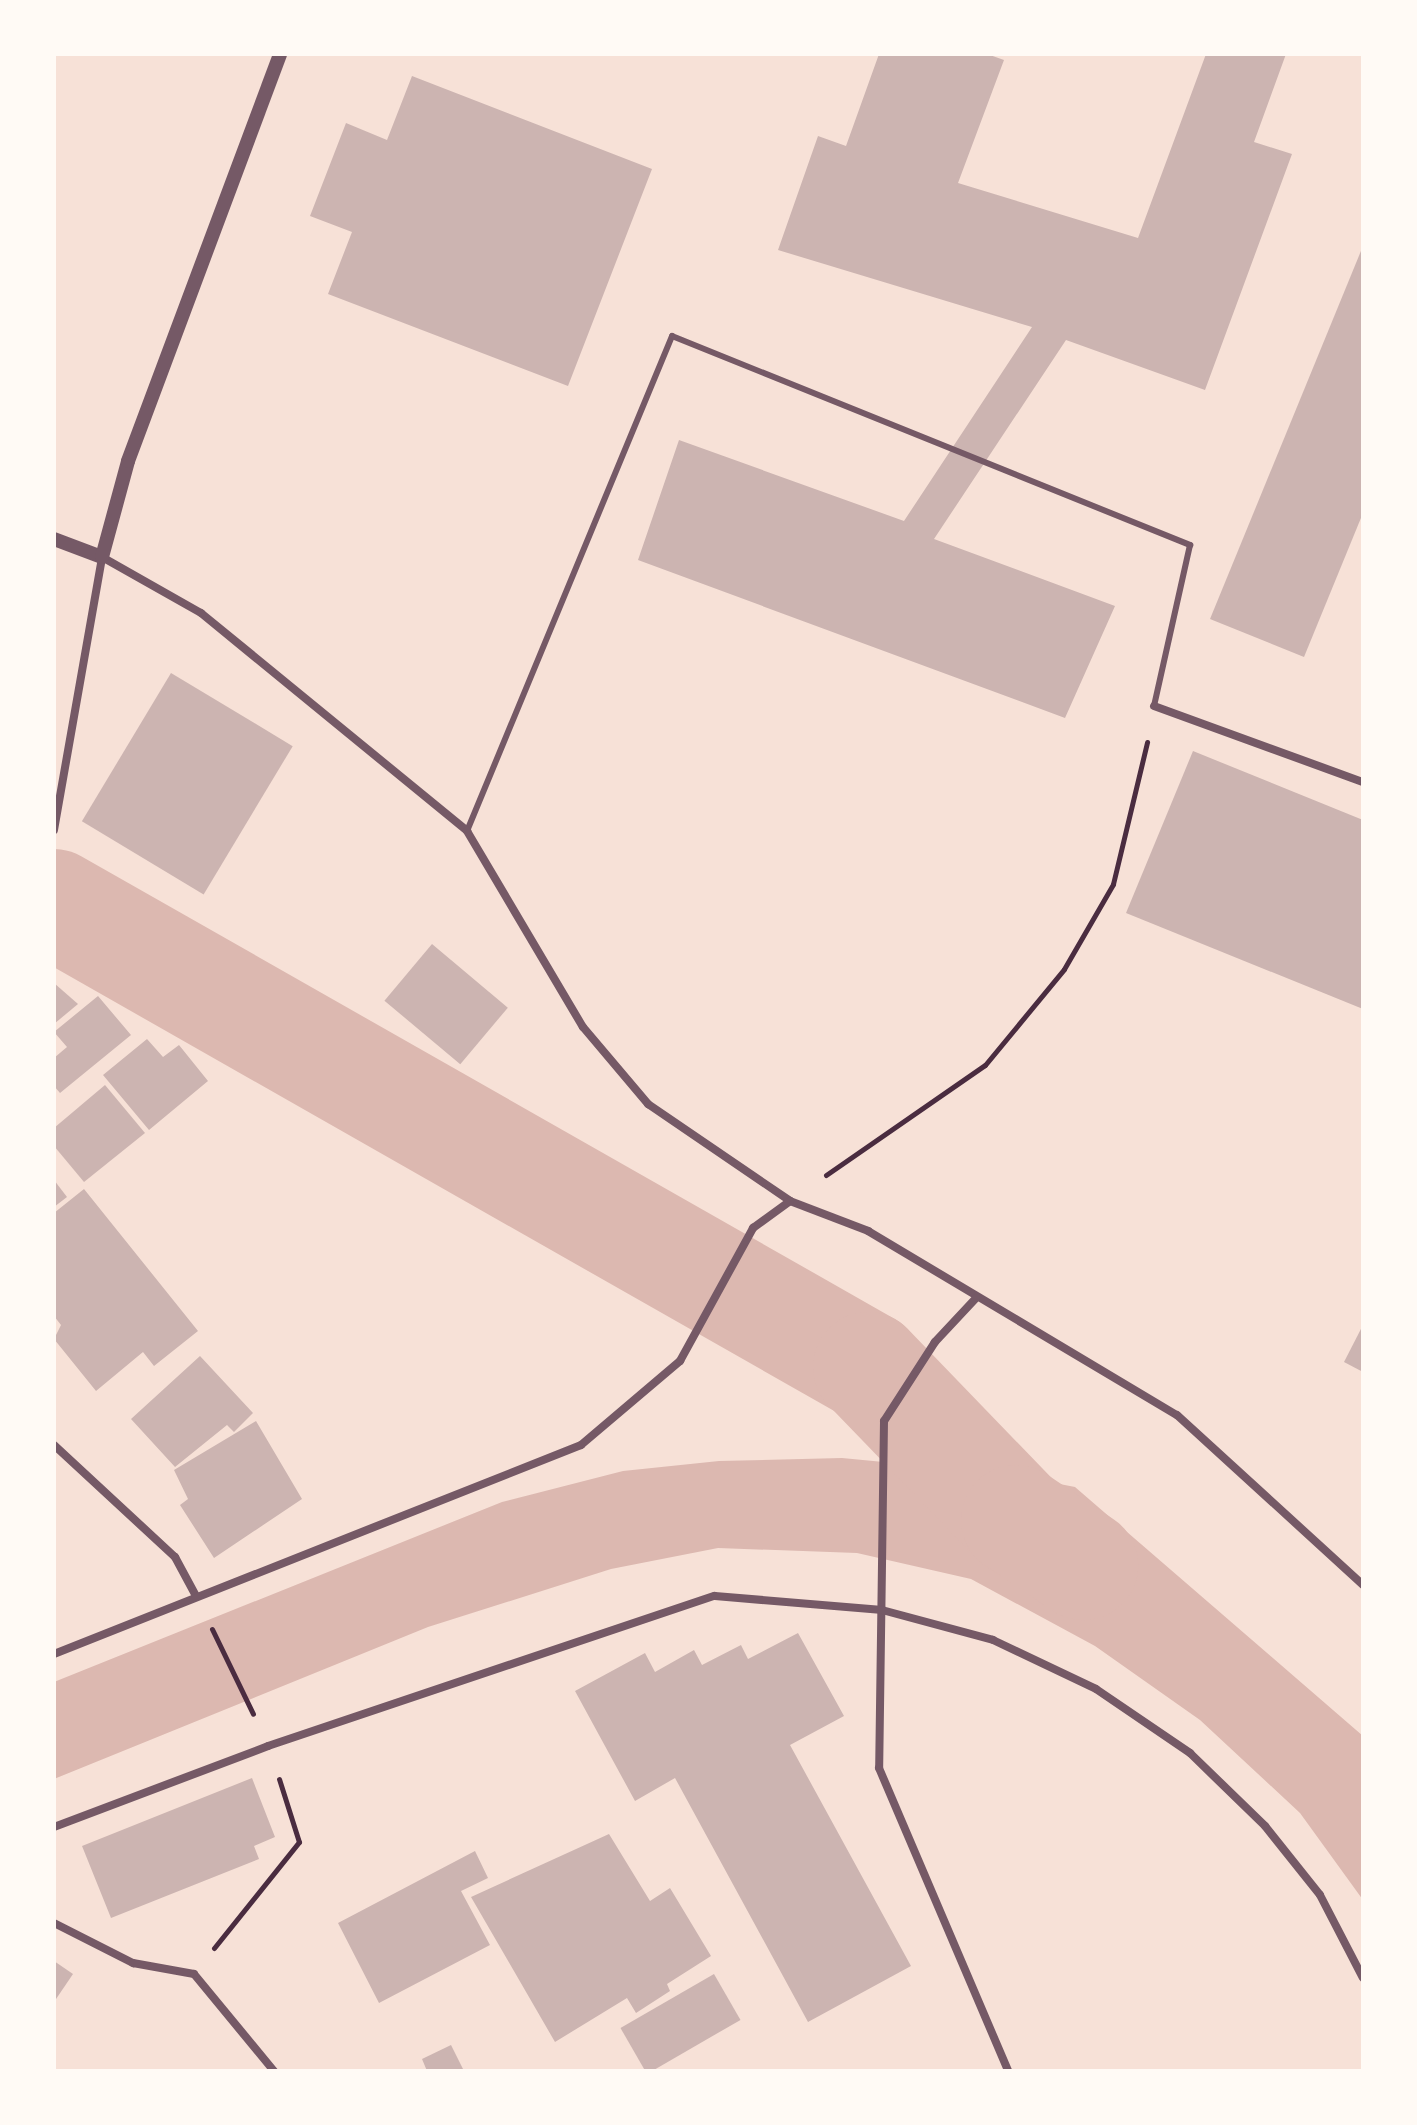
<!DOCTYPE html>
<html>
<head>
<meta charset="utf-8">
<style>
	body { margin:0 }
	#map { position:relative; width:1417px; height:2125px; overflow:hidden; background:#f7e1d7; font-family:Roboto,sans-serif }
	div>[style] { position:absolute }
	.water>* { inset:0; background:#dcb8b0 }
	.river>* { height:110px; margin:-55px; padding:0 55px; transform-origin:55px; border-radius:55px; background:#dcb8b0 }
	.building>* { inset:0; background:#ccb4b1; transform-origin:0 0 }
	.path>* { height:5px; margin:-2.5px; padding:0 2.5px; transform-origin:2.5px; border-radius:2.5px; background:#4a2c40 }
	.service>* { height:6px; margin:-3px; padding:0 3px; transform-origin:3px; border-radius:3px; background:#755966 }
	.minor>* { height:8px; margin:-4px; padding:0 4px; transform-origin:4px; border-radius:4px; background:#755966 }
	.tertiary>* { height:14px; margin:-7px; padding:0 7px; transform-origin:7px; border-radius:7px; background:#755966 }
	span { translate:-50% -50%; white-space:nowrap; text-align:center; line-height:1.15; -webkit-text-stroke:8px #fffaf5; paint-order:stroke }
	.frame { position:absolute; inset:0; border:56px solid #fffaf5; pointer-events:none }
</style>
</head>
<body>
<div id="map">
	<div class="water">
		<i style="clip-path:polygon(842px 1458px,1008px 1474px,1075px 1487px,1363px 1736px,1363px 1900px,1300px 1813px,1200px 1720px,1095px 1646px,971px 1579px,857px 1553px,718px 1548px,611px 1569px,428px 1627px,54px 1779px,54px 1682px,502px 1502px,623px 1471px,719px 1461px)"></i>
	</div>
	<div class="river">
		<i style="left:54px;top:904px;width:936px;rotate:29.63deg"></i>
		<i style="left:868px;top:1367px;width:213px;rotate:46deg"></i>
		<i style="left:1016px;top:1520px;width:81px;rotate:33.9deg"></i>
	</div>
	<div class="building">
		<i style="clip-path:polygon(879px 54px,987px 54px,1004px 60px,958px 183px,1138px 238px,1206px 54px,1286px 54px,1254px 142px,1292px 154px,1205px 390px,1066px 340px,934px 539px,1115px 606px,1065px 718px,638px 560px,679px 440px,904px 521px,1032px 327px,778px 250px,818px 136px,846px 146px)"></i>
		<i style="clip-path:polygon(412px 76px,652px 169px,568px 386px,328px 294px,352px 232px,310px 216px,346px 123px,387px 140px)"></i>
		<i style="clip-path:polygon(1363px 246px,1363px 513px,1304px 657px,1210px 619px)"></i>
		<i style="left:171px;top:673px;width:142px;height:173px;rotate:31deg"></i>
		<i style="clip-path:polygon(1193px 751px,1363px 820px,1363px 1009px,1126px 913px)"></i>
		<i style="left:432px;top:944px;width:99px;height:74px;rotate:40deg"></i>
		<i style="clip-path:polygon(54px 983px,78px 1004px,54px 1024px)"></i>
		<i style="clip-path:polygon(98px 996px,131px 1035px,60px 1093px,54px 1086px,54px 1058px,67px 1047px,54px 1032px)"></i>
		<i style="clip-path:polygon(147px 1039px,163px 1057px,179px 1045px,208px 1081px,149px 1130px,103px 1075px)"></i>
		<i style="clip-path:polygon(105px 1085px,145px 1133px,84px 1182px,54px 1146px,54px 1128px)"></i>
		<i style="clip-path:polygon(54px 1180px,67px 1197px,54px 1207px)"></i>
		<i style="clip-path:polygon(84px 1189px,198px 1331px,154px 1366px,143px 1352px,96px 1391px,54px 1339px,61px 1325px,54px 1316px,54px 1213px)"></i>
		<i style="clip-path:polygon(1363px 1325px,1363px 1372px,1344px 1362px)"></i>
		<i style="clip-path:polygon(200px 1356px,253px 1413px,234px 1432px,227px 1425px,175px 1467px,131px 1419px)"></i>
		<i style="clip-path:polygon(256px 1421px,302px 1499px,214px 1558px,180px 1505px,188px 1499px,174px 1470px)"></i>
		<i style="clip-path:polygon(798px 1633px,844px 1716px,790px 1745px,911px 1966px,808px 2022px,675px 1778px,635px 1801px,575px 1691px,645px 1653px,655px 1672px,694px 1650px,702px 1665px,741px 1645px,748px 1659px)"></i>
		<i style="clip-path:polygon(252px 1778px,275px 1837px,254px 1846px,259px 1859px,111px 1918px,82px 1846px)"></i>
		<i style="clip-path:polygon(609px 1834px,650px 1901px,670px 1888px,711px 1956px,667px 1984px,670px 1991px,636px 2013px,627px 1998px,555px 2042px,471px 1897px)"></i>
		<i style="clip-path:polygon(475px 1851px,488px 1878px,461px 1891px,490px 1945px,379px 2003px,338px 1923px)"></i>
		<i style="clip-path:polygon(54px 1961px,73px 1974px,54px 2002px)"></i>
		<i style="left:714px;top:1974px;width:53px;height:108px;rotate:60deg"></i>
		<i style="clip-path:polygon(451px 2045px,464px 2071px,427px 2071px,422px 2059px)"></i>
	</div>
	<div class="path">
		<i style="left:826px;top:1175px;width:193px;rotate:-34.7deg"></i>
		<i style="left:985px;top:1065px;width:124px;rotate:-50.5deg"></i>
		<i style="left:1064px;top:969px;width:98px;rotate:-60deg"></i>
		<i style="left:1113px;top:884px;width:146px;rotate:-76.5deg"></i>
		<i style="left:212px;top:1629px;width:94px;rotate:64.2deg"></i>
		<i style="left:214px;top:1948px;width:136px;rotate:-51.3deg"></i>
		<i style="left:299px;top:1842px;width:66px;rotate:-107.6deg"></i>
	</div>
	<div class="service">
		<i style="left:467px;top:831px;width:536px;rotate:-67.5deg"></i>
		<i style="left:672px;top:336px;width:559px;rotate:21.97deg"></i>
		<i style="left:1190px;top:545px;width:165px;rotate:102.6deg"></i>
	</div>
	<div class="minor">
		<i style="left:1154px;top:706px;width:222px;rotate:20deg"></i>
		<i style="left:54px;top:830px;width:277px;rotate:-80deg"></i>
		<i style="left:102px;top:557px;width:114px;rotate:29.5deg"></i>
		<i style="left:201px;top:613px;width:344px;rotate:39.3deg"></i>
		<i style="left:467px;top:831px;width:228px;rotate:59.4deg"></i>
		<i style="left:583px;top:1027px;width:101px;rotate:49.8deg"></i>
		<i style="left:648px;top:1104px;width:172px;rotate:34.3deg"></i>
		<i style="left:790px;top:1201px;width:84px;rotate:21deg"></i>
		<i style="left:868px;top:1231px;width:360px;rotate:30.8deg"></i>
		<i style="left:1177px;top:1415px;width:252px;rotate:42.4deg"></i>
		<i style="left:977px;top:1297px;width:62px;rotate:133deg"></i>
		<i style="left:935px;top:1342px;width:94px;rotate:122.8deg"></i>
		<i style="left:884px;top:1421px;width:347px;rotate:90.8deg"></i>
		<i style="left:879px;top:1768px;width:329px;rotate:66.9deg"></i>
		<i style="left:54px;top:1445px;width:165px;rotate:42.8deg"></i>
		<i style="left:175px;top:1557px;width:44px;rotate:61.7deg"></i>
		<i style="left:54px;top:1654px;width:567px;rotate:-21.63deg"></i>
		<i style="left:581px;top:1445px;width:130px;rotate:-40.3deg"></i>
		<i style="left:680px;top:1361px;width:152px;rotate:-61.2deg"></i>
		<i style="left:753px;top:1228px;width:46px;rotate:-36.1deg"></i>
		<i style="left:54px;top:1827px;width:229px;rotate:-20.7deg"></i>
		<i style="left:268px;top:1746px;width:471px;rotate:-18.6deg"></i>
		<i style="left:715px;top:1596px;width:168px;rotate:4.8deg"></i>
		<i style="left:882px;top:1610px;width:115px;rotate:15.1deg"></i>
		<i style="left:993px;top:1640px;width:114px;rotate:25.4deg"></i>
		<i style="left:1096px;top:1689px;width:114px;rotate:34.2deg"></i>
		<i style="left:1190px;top:1753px;width:105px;rotate:44.2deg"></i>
		<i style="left:1265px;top:1826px;width:88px;rotate:51.4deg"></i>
		<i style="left:1320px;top:1895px;width:93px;rotate:62.6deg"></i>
		<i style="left:54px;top:1923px;width:89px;rotate:26.9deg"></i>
		<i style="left:133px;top:1963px;width:62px;rotate:10.2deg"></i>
		<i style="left:194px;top:1974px;width:126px;rotate:50.5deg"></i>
	</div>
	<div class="tertiary">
		<i style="left:54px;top:539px;width:51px;rotate:20.6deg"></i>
		<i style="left:102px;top:557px;width:99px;rotate:-74.8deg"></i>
		<i style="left:128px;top:461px;width:434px;rotate:-69.5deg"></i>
	</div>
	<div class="frame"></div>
</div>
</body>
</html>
